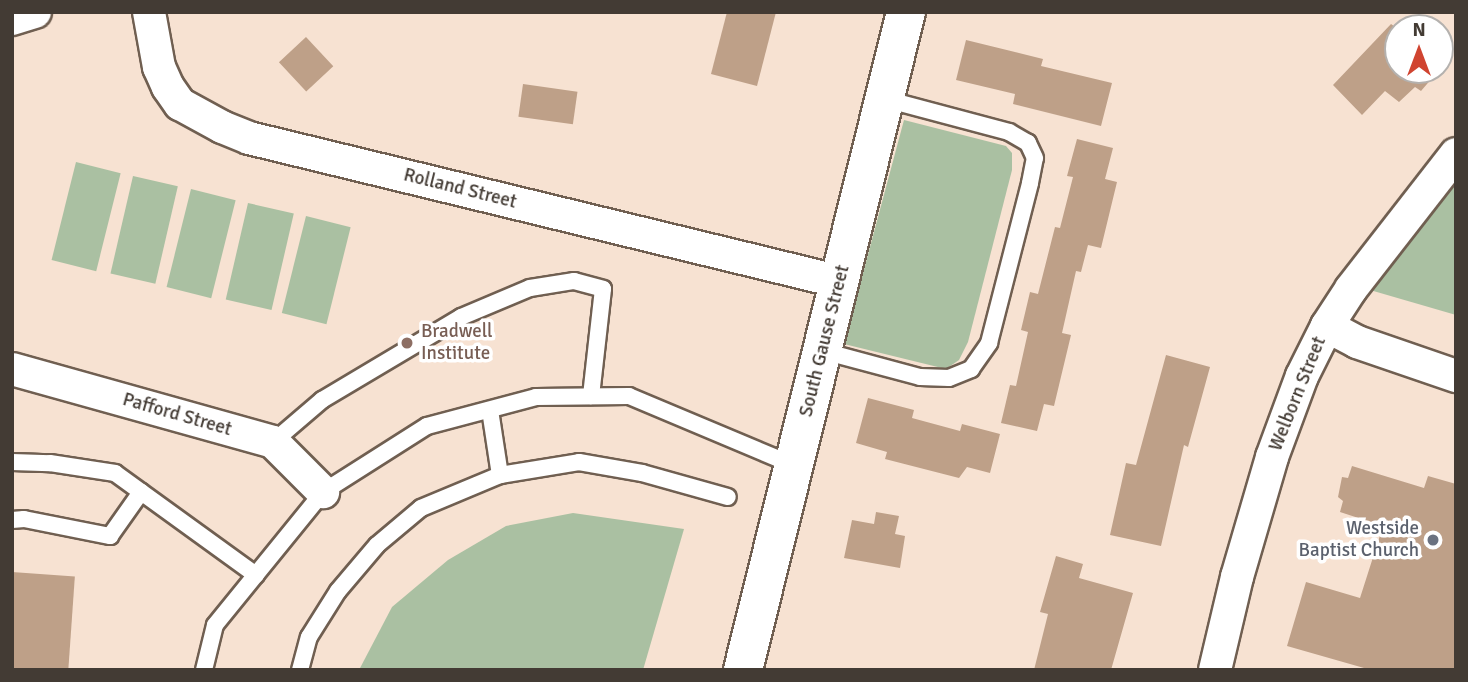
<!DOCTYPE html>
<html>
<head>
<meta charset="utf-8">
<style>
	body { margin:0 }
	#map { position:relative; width:1468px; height:682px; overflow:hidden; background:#f7e2d2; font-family:Signika,sans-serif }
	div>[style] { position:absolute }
	.green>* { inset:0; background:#aac0a2; transform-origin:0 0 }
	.building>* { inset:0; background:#bea088; transform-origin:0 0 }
	.roads { filter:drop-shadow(2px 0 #705f51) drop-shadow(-2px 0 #705f51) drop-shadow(0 2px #705f51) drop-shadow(0 -2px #705f51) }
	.lane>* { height:16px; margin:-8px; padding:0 8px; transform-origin:8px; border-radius:8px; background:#fff }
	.street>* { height:32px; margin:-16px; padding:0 16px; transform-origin:16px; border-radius:16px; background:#fff }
	.secondary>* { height:38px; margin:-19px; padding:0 19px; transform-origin:19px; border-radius:19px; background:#fff }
	.dots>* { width:19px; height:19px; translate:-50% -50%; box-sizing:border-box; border:4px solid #fff; border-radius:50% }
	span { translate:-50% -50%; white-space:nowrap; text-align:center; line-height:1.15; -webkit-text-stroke:7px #fff; paint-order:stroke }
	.street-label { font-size:19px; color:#433b34 }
	.education-label { font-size:19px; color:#785e54 }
	.left { translate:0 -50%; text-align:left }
	.worship-label { font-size:19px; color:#5b616d }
	.right { translate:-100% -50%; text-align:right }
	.frame { position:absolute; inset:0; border:14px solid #433b34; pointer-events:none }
	.north { position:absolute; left:1384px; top:14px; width:70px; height:70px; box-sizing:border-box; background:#fff; border:2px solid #b4b1ae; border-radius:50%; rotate:0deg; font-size:19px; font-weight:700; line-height:28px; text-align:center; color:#433b34 }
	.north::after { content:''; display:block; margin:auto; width:24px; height:32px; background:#d04430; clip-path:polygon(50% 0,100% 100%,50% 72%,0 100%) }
</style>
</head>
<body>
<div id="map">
	<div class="green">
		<i style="clip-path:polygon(904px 120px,1006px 146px,1012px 153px,1012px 170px,968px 342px,959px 360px,946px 369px,844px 344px)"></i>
		<i style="left:76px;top:162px;width:46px;height:101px;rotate:14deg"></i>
		<i style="left:133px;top:176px;width:46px;height:100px;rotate:13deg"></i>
		<i style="clip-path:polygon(1456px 178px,1456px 315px,1370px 290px)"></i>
		<i style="left:191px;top:189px;width:46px;height:101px;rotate:14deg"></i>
		<i style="left:248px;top:203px;width:47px;height:99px;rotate:13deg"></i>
		<i style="left:306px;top:216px;width:46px;height:100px;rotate:14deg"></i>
		<i style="clip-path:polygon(573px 513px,684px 529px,643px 670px,359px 670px,392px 607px,448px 560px,506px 526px)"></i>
	</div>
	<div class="building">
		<i style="clip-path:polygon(727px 12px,776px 12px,757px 86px,711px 74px)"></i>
		<i style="clip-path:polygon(1391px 24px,1398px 29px,1398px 70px,1439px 70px,1421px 91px,1415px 87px,1399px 102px,1385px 91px,1362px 115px,1333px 85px)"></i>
		<i style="left:306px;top:37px;width:40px;height:37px;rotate:47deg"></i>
		<i style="clip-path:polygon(966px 40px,1043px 59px,1041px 66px,1112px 83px,1101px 126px,1013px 104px,1015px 94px,956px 80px)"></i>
		<i style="left:523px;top:84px;width:55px;height:33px;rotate:8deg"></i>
		<i style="clip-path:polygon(1077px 139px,1113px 148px,1105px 179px,1117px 182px,1101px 248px,1088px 245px,1081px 272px,1076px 271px,1062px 333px,1071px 335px,1054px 406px,1044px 404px,1037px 431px,1001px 423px,1010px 385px,1016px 386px,1028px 332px,1021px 330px,1030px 292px,1038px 294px,1055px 227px,1060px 228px,1073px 177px,1067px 176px)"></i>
		<i style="clip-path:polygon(1166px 355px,1210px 367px,1188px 447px,1184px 445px,1161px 546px,1110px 535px,1126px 463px,1136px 465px)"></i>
		<i style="clip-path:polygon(868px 398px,914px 410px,912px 418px,960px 431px,962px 424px,1000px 434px,990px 473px,967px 467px,959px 478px,885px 459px,887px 452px,856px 443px)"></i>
		<i style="clip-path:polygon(1352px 466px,1424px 488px,1428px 476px,1456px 484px,1456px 670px,1371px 670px,1287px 646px,1306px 582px,1360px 598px,1383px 526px,1340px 512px,1343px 501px,1338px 497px,1342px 477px,1348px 478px)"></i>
		<i style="clip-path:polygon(876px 512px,899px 516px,895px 534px,905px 536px,900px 568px,844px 558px,852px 520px,874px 524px)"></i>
		<i style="clip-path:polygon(1056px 556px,1083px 564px,1079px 578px,1133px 593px,1111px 670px,1034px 670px,1048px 614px,1040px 612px)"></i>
		<i style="left:12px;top:572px;width:63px;height:98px;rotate:4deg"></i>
	</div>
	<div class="roads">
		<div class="lane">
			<i style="left:823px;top:351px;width:100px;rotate:15deg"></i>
			<i style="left:920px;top:377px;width:29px;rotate:2deg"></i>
			<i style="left:949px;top:378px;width:24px;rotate:-22deg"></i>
			<i style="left:971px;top:369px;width:32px;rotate:-55deg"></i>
			<i style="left:989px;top:343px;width:165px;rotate:-75.6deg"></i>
			<i style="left:1030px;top:183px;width:25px;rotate:-79deg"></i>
			<i style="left:1035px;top:158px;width:17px;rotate:-115deg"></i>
			<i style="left:1028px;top:143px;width:22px;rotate:-150deg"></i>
			<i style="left:1009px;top:132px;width:128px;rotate:-165.1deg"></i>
			<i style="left:490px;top:410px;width:66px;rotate:81.3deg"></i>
			<i style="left:273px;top:442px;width:65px;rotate:-40.6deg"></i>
			<i style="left:322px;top:400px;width:162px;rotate:-30.8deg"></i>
			<i style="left:461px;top:317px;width:75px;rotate:-22.8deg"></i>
			<i style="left:530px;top:288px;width:45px;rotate:-9deg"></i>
			<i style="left:574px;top:281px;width:30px;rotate:15deg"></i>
			<i style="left:603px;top:289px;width:108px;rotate:96.4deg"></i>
			<i style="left:12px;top:462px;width:38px;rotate:2deg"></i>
			<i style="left:50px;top:463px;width:66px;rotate:8.7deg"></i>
			<i style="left:115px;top:473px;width:174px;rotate:35.9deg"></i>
			<i style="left:12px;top:520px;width:12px;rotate:-5deg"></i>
			<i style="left:24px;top:519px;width:88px;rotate:11.2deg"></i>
			<i style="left:110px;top:536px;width:54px;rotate:-54.8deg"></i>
			<i style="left:204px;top:670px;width:46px;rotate:-76.3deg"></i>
			<i style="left:215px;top:625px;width:171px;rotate:-50.9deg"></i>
			<i style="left:323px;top:492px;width:123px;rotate:-32.4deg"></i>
			<i style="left:427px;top:426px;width:113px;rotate:-14.9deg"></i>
			<i style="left:536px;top:397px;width:93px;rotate:-0.6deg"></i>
			<i style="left:629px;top:396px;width:178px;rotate:22.8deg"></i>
			<i style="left:300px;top:670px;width:34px;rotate:-75deg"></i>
			<i style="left:309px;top:637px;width:54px;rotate:-57.8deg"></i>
			<i style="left:338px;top:591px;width:60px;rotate:-49.7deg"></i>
			<i style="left:377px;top:545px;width:57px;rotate:-40.1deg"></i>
			<i style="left:421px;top:508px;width:86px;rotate:-22.7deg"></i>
			<i style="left:500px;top:475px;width:80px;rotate:-9.3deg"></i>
			<i style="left:579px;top:462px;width:64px;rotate:9.9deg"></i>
			<i style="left:642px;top:473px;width:89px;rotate:15.6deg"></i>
		</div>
		<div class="street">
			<i style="left:149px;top:12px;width:56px;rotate:79.7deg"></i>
			<i style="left:159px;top:67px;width:22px;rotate:66deg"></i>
			<i style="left:168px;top:87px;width:21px;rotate:55deg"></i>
			<i style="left:180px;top:104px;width:48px;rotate:28.7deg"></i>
			<i style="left:222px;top:127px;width:29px;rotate:22deg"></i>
			<i style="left:249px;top:138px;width:609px;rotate:13.67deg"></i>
			<i style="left:12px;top:19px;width:24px;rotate:-17deg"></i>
			<i style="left:1327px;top:326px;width:34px;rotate:28deg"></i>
			<i style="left:1357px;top:342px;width:105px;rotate:19deg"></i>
			<i style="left:12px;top:369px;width:271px;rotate:15.6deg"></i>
			<i style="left:273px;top:442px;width:71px;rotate:45deg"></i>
			<i style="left:1215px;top:670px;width:96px;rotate:-76.7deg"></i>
			<i style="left:1237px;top:577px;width:125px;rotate:-73.7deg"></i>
			<i style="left:1272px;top:457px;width:86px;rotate:-69.7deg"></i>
			<i style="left:1302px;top:376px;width:56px;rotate:-63.4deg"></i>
			<i style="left:1327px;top:326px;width:44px;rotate:-57deg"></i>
			<i style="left:1351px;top:289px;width:171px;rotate:-52.1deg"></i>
		</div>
		<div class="secondary">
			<i style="left:743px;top:670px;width:678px;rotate:-76.09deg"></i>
		</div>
	</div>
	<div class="dots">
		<i style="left:407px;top:343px;background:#8d6e63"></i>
		<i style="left:1433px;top:540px;background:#6b7280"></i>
	</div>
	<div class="street-label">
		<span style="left:460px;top:189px;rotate:14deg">Rolland Street</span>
		<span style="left:825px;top:341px;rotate:-76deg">South Gause Street</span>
		<span style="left:1298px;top:394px;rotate:-68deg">Welborn Street</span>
		<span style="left:177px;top:415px;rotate:16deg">Pafford Street</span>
	</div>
	<div class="education-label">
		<span class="left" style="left:421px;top:343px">Bradwell<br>Institute</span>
	</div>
	<div class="worship-label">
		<span class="right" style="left:1419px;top:540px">Westside<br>Baptist Church</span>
	</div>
	<div class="frame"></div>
	<div class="north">N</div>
</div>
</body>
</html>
